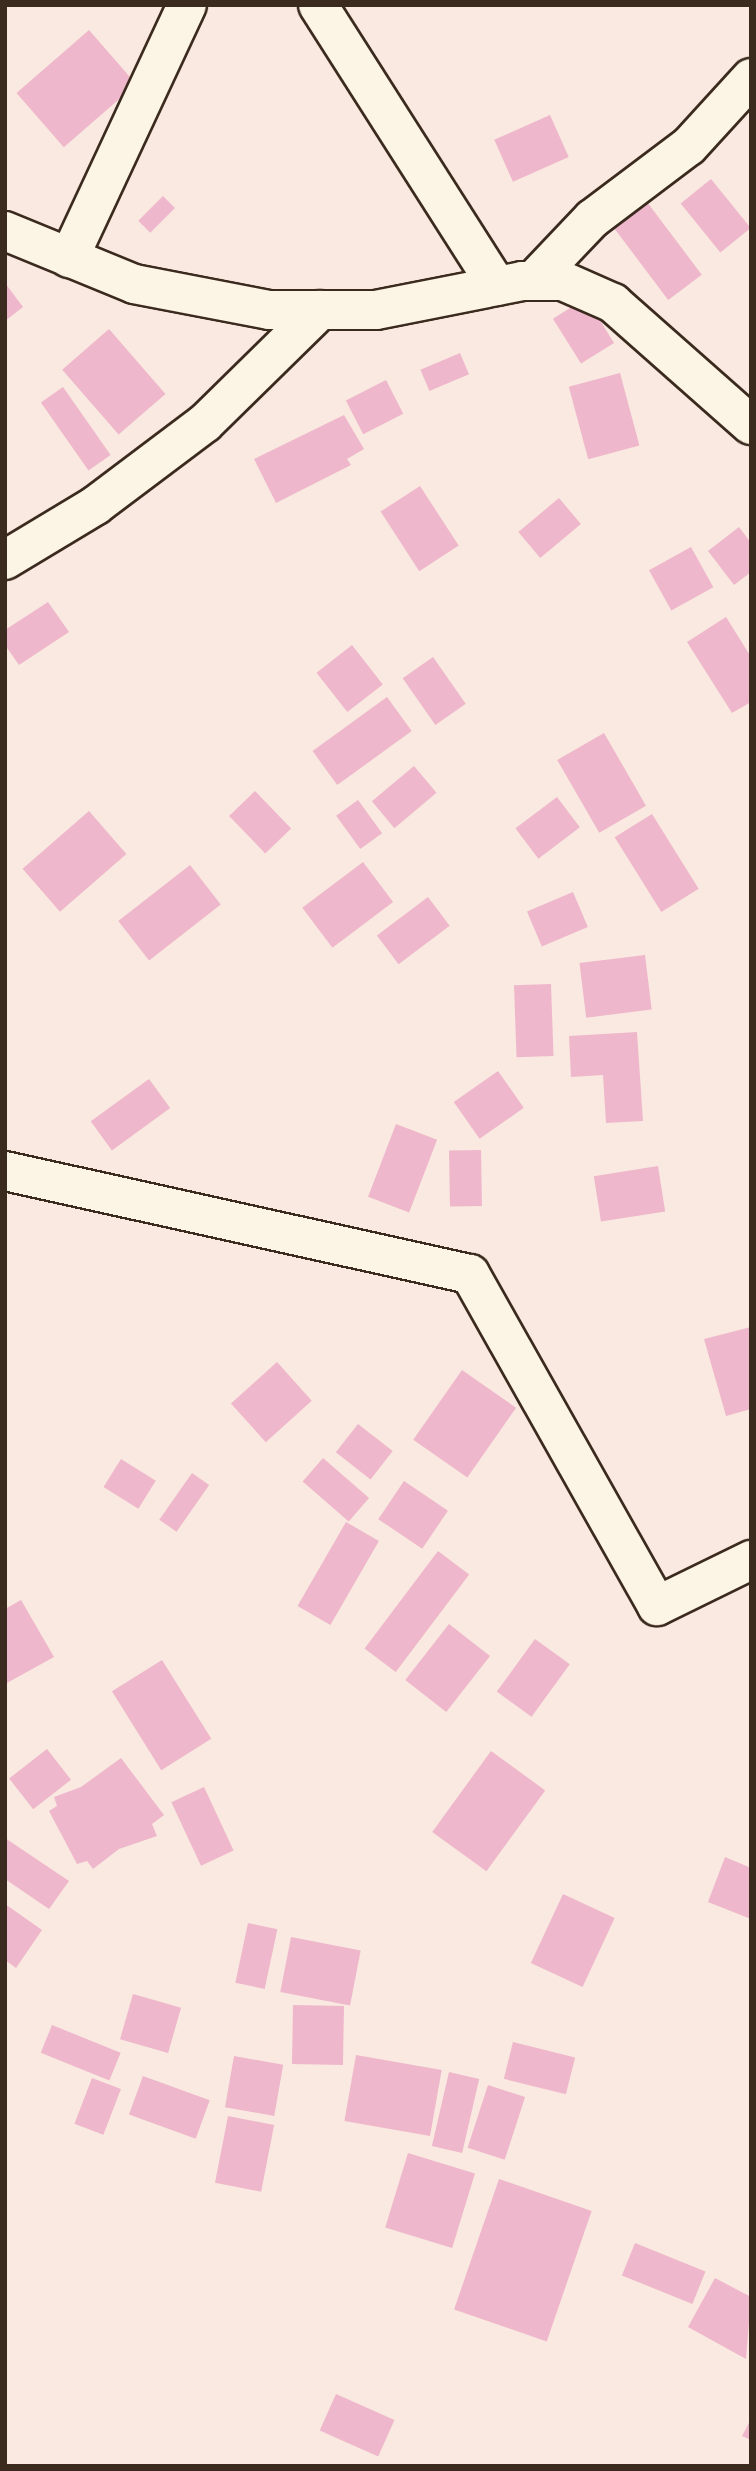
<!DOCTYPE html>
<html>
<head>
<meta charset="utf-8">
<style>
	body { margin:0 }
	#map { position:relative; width:756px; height:2471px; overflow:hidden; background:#f9e9e0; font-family:Pangolin,sans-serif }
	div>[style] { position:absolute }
	.building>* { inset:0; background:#efb7cb; transform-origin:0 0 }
	.roads { filter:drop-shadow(2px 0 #3b2a1e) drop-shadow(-2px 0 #3b2a1e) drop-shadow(0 2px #3b2a1e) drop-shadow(0 -2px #3b2a1e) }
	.minor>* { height:38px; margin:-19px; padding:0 19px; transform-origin:19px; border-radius:19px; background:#fcf5e5 }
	span { translate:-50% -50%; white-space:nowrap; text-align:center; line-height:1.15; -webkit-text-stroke:5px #fcf5e5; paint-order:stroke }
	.frame { position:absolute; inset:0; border:7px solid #3b2a1e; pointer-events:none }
</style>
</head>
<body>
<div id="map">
	<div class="building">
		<i style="left:89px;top:30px;width:72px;height:96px;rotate:49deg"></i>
		<i style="left:550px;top:115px;width:46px;height:61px;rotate:66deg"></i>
		<i style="left:711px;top:179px;width:63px;height:39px;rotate:51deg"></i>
		<i style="left:163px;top:196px;width:17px;height:35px;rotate:45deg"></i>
		<i style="left:647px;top:202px;width:91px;height:42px;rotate:53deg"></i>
		<i style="clip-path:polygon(5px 283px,23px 307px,5px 321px)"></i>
		<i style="left:586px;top:298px;width:53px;height:39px;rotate:58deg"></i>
		<i style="left:109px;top:329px;width:86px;height:62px;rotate:49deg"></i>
		<i style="left:460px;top:353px;width:23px;height:43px;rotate:67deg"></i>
		<i style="left:620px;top:373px;width:75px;height:53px;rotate:75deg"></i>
		<i style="left:386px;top:380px;width:38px;height:45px;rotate:63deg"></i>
		<i style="left:63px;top:387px;width:83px;height:27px;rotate:55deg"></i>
		<i style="clip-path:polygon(344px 415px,364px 449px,347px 459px,351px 465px,276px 503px,254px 459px)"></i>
		<i style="left:420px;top:486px;width:71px;height:47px;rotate:57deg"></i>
		<i style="left:559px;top:498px;width:34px;height:53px;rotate:50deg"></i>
		<i style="clip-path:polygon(739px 527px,751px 543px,751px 572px,734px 585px,708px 551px)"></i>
		<i style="left:691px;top:547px;width:46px;height:48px;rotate:61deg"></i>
		<i style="clip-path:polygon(48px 602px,69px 632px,19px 665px,5px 645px,5px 630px)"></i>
		<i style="clip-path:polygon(726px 617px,751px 657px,751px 702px,732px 713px,687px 642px)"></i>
		<i style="left:352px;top:645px;width:50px;height:45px;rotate:52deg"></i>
		<i style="left:433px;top:657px;width:57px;height:37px;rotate:55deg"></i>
		<i style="left:387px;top:697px;width:42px;height:92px;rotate:54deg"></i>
		<i style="left:604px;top:733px;width:84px;height:54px;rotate:60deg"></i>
		<i style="left:414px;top:766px;width:35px;height:55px;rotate:50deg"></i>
		<i style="left:255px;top:791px;width:52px;height:36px;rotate:46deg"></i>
		<i style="left:557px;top:797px;width:38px;height:52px;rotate:53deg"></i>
		<i style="left:358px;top:800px;width:41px;height:27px;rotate:54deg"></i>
		<i style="left:89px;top:811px;width:57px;height:88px;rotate:49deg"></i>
		<i style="left:652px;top:814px;width:88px;height:44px;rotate:58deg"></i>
		<i style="left:363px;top:862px;width:50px;height:76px;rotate:53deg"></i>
		<i style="left:190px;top:865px;width:50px;height:91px;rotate:52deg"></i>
		<i style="left:573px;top:892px;width:38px;height:50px;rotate:67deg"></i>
		<i style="left:428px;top:897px;width:36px;height:64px;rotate:53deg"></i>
		<i style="left:645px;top:955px;width:55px;height:66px;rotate:83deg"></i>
		<i style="left:551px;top:984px;width:72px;height:37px;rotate:88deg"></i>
		<i style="clip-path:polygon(637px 1032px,643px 1121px,606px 1123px,603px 1075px,571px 1077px,569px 1036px)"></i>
		<i style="left:498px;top:1071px;width:45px;height:54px;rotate:55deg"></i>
		<i style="left:149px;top:1079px;width:36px;height:72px;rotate:54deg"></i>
		<i style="left:396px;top:1124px;width:44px;height:78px;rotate:21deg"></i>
		<i style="left:481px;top:1150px;width:56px;height:32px;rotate:89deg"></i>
		<i style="left:658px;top:1166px;width:46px;height:65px;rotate:81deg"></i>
		<i style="clip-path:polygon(751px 1327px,751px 1409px,726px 1416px,704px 1339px)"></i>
		<i style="left:277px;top:1362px;width:52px;height:62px;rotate:48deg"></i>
		<i style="left:462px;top:1370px;width:66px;height:85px;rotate:35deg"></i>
		<i style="left:358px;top:1424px;width:44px;height:36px;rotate:38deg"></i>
		<i style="left:323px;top:1458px;width:61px;height:31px;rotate:41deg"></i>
		<i style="left:121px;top:1459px;width:41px;height:33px;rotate:32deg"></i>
		<i style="left:192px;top:1473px;width:21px;height:57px;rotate:35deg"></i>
		<i style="left:404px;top:1481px;width:53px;height:46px;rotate:34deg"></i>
		<i style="left:346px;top:1522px;width:38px;height:97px;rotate:30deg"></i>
		<i style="left:438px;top:1551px;width:39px;height:122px;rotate:37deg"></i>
		<i style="clip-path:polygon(21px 1600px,54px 1657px,5px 1684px,5px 1609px)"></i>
		<i style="left:449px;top:1624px;width:52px;height:71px;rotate:38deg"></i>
		<i style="left:535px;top:1639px;width:43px;height:65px;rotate:36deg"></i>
		<i style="left:162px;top:1660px;width:93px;height:59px;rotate:58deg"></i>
		<i style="left:47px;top:1749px;width:39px;height:48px;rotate:52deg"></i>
		<i style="left:491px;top:1751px;width:67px;height:100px;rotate:36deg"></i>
		<i style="clip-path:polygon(121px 1758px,164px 1815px,152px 1824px,157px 1836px,119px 1849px,93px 1869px,87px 1861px,77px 1864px,49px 1811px,57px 1806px,54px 1797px,81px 1787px)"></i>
		<i style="left:204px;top:1787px;width:70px;height:36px;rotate:65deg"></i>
		<i style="clip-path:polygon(5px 1838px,69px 1881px,49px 1909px,5px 1879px)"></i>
		<i style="clip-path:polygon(725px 1857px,751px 1868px,751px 1919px,708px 1902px)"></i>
		<i style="left:563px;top:1894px;width:57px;height:76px;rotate:25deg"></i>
		<i style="clip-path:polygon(5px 1904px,42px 1930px,16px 1968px,5px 1960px)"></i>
		<i style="left:248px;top:1923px;width:30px;height:61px;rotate:12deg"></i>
		<i style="left:291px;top:1937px;width:71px;height:56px;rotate:11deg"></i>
		<i style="left:133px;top:1994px;width:50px;height:47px;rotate:16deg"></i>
		<i style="left:293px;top:2005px;width:51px;height:59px;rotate:1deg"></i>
		<i style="left:52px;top:2025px;width:74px;height:30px;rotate:22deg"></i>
		<i style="left:513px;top:2042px;width:64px;height:38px;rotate:14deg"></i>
		<i style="left:356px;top:2055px;width:87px;height:67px;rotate:10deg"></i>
		<i style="left:234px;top:2056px;width:50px;height:52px;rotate:10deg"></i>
		<i style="left:449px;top:2072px;width:31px;height:76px;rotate:13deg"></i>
		<i style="left:143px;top:2076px;width:71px;height:41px;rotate:20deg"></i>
		<i style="left:92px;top:2078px;width:31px;height:49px;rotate:21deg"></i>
		<i style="left:488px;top:2085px;width:39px;height:66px;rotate:18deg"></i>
		<i style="left:228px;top:2116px;width:47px;height:68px;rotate:11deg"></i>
		<i style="left:408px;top:2153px;width:70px;height:78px;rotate:17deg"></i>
		<i style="left:499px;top:2179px;width:98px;height:138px;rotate:19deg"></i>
		<i style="left:635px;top:2243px;width:76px;height:35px;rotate:22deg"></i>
		<i style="clip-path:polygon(715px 2278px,751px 2297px,746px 2359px,688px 2327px)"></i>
		<i style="left:336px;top:2394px;width:64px;height:40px;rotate:24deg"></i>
		<i style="clip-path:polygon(751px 2419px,751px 2440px,742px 2436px)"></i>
	</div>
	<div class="roads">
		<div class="minor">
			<i style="left:318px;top:5px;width:333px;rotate:57.5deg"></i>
			<i style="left:5px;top:231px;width:139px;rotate:22.3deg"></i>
			<i style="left:134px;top:284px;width:137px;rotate:10.9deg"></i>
			<i style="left:269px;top:310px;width:107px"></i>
			<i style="left:376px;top:310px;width:149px;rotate:-11.2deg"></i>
			<i style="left:522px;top:281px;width:41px"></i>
			<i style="left:563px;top:281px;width:55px;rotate:23.7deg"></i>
			<i style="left:613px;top:303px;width:184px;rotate:41.5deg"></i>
			<i style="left:69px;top:258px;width:279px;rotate:-65deg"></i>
			<i style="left:533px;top:281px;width:86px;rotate:-46.4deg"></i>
			<i style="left:592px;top:219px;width:121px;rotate:-37deg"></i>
			<i style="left:689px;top:146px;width:92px;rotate:-47.6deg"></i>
			<i style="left:5px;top:560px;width:106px;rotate:-31.1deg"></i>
			<i style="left:96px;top:505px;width:136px;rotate:-37deg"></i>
			<i style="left:205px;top:423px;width:161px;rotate:-44.5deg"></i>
			<i style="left:5px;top:1171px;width:476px;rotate:12.5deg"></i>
			<i style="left:470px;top:1274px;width:381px;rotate:60.6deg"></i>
			<i style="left:657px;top:1606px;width:105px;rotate:-26.1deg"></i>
		</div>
	</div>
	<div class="frame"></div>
</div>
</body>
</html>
